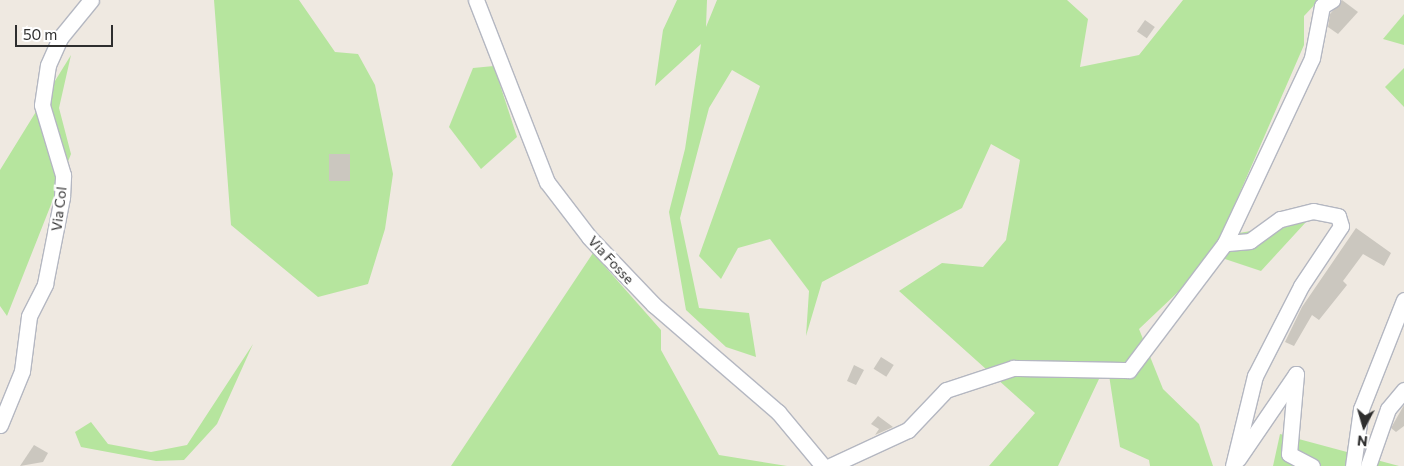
<!DOCTYPE html>
<html>
<head>
<meta charset="utf-8">
<style>
	body { margin:0 }
	#map { position:relative; width:1404px; height:466px; overflow:hidden; background:#efe9e1; font-family:Commissioner,sans-serif }
	div>[style] { position:absolute }
	.green>* { inset:0; background:#b6e59e }
	.building>* { inset:0; background:#cbc7bf; transform-origin:0 0 }
	.roads { filter:drop-shadow(1px 0 #b4b7c1) drop-shadow(-1px 0 #b4b7c1) drop-shadow(0 1px #b4b7c1) drop-shadow(0 -1px #b4b7c1) }
	.minor>* { height:15px; margin:-7.5px; padding:0 7.5px; transform-origin:7.5px; border-radius:7.5px; background:#fff }
	span { translate:-50% -50%; white-space:nowrap; text-align:center; line-height:1.15; -webkit-text-stroke:5px #fff; paint-order:stroke }
	.street-label { font-size:14px; color:#2e2e2e }
	.north { position:absolute; left:1339px; top:401px; width:50px; height:50px; -webkit-text-stroke:4px #fff; paint-order:stroke; rotate:186deg; font-size:14px; font-weight:700; line-height:20px; text-align:center; color:#2e2e2e }
	.north::after { content:''; display:block; margin:auto; width:18px; height:22px; background:#2e2e2e; clip-path:polygon(50% 0,100% 100%,50% 72%,0 100%) }
	.scale { position:absolute; left:15px; top:25px; width:98px; height:22px; box-sizing:border-box; border:2px solid #2e2e2e; border-top:0; padding-left:6px; font-size:15px; line-height:18px; white-space:nowrap; color:#2e2e2e; -webkit-text-stroke:4px #fff; paint-order:stroke }
</style>
</head>
<body>
<div id="map">
	<div class="green">
		<i style="clip-path:polygon(214px 0,299px 0,335px 52px,358px 54px,375px 85px,393px 174px,385px 229px,368px 284px,318px 297px,231px 225px)"></i>
		<i style="clip-path:polygon(677px 0,707px 0,706px 27px,717px 0,1067px 0,1088px 19px,1080px 67px,1139px 55px,1183px 0,1319px 0,1304px 16px,1304px 45px,1221px 236px,1306px 222px,1261px 271px,1216px 256px,1139px 329px,1163px 389px,1199px 424px,1213px 466px,1150px 466px,1149px 460px,1120px 447px,1107px 362px,1058px 466px,989px 466px,1035px 413px,899px 291px,942px 263px,983px 267px,1006px 240px,1020px 160px,991px 144px,962px 208px,822px 282px,806px 336px,809px 291px,770px 239px,738px 248px,721px 279px,699px 256px,760px 86px,732px 70px,709px 108px,680px 218px,699px 308px,749px 313px,756px 357px,726px 347px,686px 310px,669px 212px,685px 149px,701px 44px,655px 86px,663px 30px)"></i>
		<i style="clip-path:polygon(1404px 14px,1404px 45px,1383px 39px)"></i>
		<i style="clip-path:polygon(71px 55px,59px 108px,71px 154px,7px 316px,0 306px,0 170px)"></i>
		<i style="clip-path:polygon(494px 66px,517px 137px,481px 169px,449px 127px,473px 68px)"></i>
		<i style="clip-path:polygon(1404px 68px,1404px 107px,1385px 87px)"></i>
		<i style="clip-path:polygon(593px 253px,661px 330px,661px 350px,719px 455px,787px 466px,451px 466px)"></i>
		<i style="clip-path:polygon(253px 344px,217px 424px,184px 460px,156px 461px,81px 447px,75px 432px,91px 422px,108px 444px,151px 452px,187px 445px)"></i>
		<i style="clip-path:polygon(1280px 434px,1399px 466px,1273px 466px)"></i>
	</div>
	<div class="building">
		<i style="clip-path:polygon(1342px 0,1358px 12px,1338px 34px,1328px 27px,1330px 14px)"></i>
		<i style="left:1145px;top:20px;width:12px;height:14px;rotate:35deg"></i>
		<i style="left:350px;top:154px;width:27px;height:21px;rotate:90deg"></i>
		<i style="clip-path:polygon(1356px 228px,1391px 253px,1384px 266px,1363px 254px,1343px 281px,1347px 285px,1319px 320px,1312px 315px,1294px 346px,1285px 342px,1302px 307px)"></i>
		<i style="left:881px;top:357px;width:15px;height:14px;rotate:32deg"></i>
		<i style="clip-path:polygon(854px 365px,864px 370px,856px 385px,847px 381px)"></i>
		<i style="clip-path:polygon(1404px 405px,1404px 426px,1396px 432px,1391px 428px)"></i>
		<i style="clip-path:polygon(878px 416px,893px 427px,875px 435px,879px 429px,871px 424px)"></i>
		<i style="clip-path:polygon(34px 445px,48px 453px,43px 462px,20px 466px)"></i>
	</div>
	<div class="roads">
		<div class="minor">
			<i style="left:476px;top:0;width:195px;rotate:68.7deg"></i>
			<i style="left:547px;top:182px;width:69px;rotate:52.6deg"></i>
			<i style="left:589px;top:237px;width:94px;rotate:46.3deg"></i>
			<i style="left:654px;top:305px;width:164px;rotate:40.8deg"></i>
			<i style="left:778px;top:412px;width:70px;rotate:50.2deg"></i>
			<i style="left:0;top:425px;width:58px;rotate:-67.8deg"></i>
			<i style="left:22px;top:371px;width:55px;rotate:-82.7deg"></i>
			<i style="left:29px;top:316px;width:36px;rotate:-63deg"></i>
			<i style="left:45px;top:284px;width:89px;rotate:-78.9deg"></i>
			<i style="left:62px;top:197px;width:22px;rotate:-87deg"></i>
			<i style="left:63px;top:175px;width:73px;rotate:-106.7deg"></i>
			<i style="left:42px;top:105px;width:40px;rotate:-81.5deg"></i>
			<i style="left:48px;top:65px;width:30px;rotate:-66deg"></i>
			<i style="left:60px;top:38px;width:49px;rotate:-50.8deg"></i>
			<i style="left:1238px;top:459px;width:103px;rotate:-55.7deg"></i>
			<i style="left:1296px;top:374px;width:80px;rotate:95deg"></i>
			<i style="left:1289px;top:454px;width:26px;rotate:28deg"></i>
			<i style="left:830px;top:466px;width:86px;rotate:-24.8deg"></i>
			<i style="left:908px;top:430px;width:55px;rotate:-46.5deg"></i>
			<i style="left:946px;top:390px;width:71px;rotate:-18.2deg"></i>
			<i style="left:1013px;top:368px;width:116px;rotate:1deg"></i>
			<i style="left:1129px;top:370px;width:159px;rotate:-52.9deg"></i>
			<i style="left:1233px;top:466px;width:93px;rotate:-76.3deg"></i>
			<i style="left:1255px;top:376px;width:101px;rotate:-62.9deg"></i>
			<i style="left:1301px;top:286px;width:72px;rotate:-56.3deg"></i>
			<i style="left:1341px;top:226px;width:10px;rotate:-107deg"></i>
			<i style="left:1338px;top:216px;width:25px;rotate:-169deg"></i>
			<i style="left:1313px;top:211px;width:34px;rotate:166deg"></i>
			<i style="left:1280px;top:219px;width:37px;rotate:144deg"></i>
			<i style="left:1250px;top:241px;width:25px;rotate:175deg"></i>
			<i style="left:1225px;top:243px;width:204px;rotate:-64.8deg"></i>
			<i style="left:1312px;top:58px;width:53px;rotate:-79.1deg"></i>
			<i style="left:1322px;top:6px;width:12px;rotate:-31deg"></i>
			<i style="left:1353px;top:466px;width:58px;rotate:-82deg"></i>
			<i style="left:1361px;top:409px;width:117px;rotate:-68.5deg"></i>
			<i style="left:1368px;top:466px;width:60px;rotate:-70.7deg"></i>
			<i style="left:1388px;top:409px;width:25px;rotate:-50deg"></i>
		</div>
	</div>
	<div class="street-label">
		<span style="left:59px;top:209px;rotate:-83deg">Via Col</span>
		<span style="left:611px;top:260px;rotate:47deg">Via Fosse</span>
	</div>
	<div class="north">N</div>
	<div class="scale">50 m</div>
</div>
</body>
</html>
